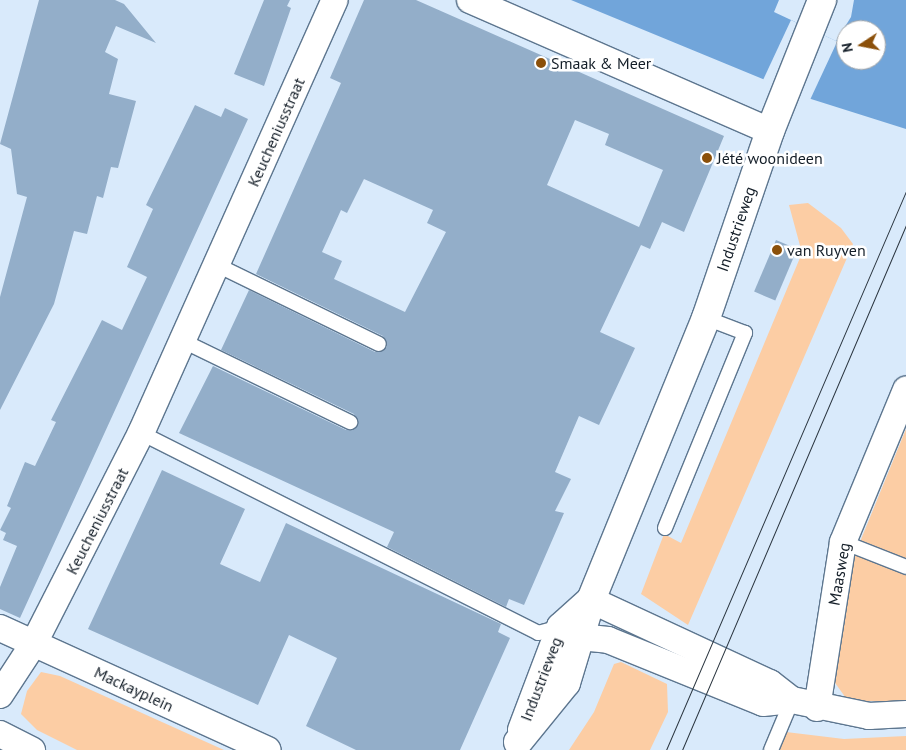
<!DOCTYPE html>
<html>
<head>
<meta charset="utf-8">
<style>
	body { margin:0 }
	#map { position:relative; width:906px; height:750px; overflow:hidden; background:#d9eafb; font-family:"PT Sans",sans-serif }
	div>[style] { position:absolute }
	.green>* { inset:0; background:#fccda4 }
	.water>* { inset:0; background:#71a5da }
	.pier>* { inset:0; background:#d9eafb; transform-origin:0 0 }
	.building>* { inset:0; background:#93aec9; transform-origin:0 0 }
	.roads { filter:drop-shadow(1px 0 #5d768f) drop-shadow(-1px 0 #5d768f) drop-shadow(0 1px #5d768f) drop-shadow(0 -1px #5d768f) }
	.service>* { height:14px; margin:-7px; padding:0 7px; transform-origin:7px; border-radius:7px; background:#fff }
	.minor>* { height:26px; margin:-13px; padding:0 13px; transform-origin:13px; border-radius:13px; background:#fff }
	.secondary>* { height:28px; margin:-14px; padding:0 14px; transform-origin:14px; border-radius:14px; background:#fff }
	.tram>* { height:1px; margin:-0.5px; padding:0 0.5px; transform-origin:0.5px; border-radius:0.5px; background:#2b3640 }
	.dots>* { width:14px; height:14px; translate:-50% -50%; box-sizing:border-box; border:2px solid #fff; border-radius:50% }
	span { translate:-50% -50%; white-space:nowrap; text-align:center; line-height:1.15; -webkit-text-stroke:5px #fff; paint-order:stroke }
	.poi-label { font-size:16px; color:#141e28 }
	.left { translate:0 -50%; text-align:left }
	.street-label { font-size:16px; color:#141e28 }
	.north { position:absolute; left:836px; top:20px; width:50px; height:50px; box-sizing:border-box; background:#fff; border:1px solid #a1a5a9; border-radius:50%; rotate:259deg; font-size:14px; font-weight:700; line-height:20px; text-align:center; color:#141e28 }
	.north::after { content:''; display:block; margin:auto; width:18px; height:22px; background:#8b500a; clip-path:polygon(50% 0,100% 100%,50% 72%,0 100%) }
</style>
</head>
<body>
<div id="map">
	<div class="green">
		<i style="clip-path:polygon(808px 203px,841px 228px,853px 244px,688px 625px,641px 594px,664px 534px,681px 543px,802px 253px,789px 205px)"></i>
		<i style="clip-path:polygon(906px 429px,906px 701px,848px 701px,833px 680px,853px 559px)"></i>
		<i style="clip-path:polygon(621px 662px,667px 684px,668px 712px,650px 750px,569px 750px,594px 712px,614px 664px)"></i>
		<i style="clip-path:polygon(41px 672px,60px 676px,224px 750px,77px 750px,37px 730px,21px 714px,27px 691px)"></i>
		<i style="clip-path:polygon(786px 732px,844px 739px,906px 736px,906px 750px,777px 750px)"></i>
	</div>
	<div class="water">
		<i style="clip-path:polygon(evenodd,571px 0,779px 0,774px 12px,836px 41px,851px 17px,854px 0,906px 0,906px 129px,811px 99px,571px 0,846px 30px,876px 30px,876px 60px,846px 60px,846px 30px)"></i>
	</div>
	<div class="pier">
		<i style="left:791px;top:20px;width:51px;height:67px;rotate:25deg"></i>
	</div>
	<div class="building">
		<i style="clip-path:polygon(39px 0,115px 0,124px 4px,156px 43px,116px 26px,105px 52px,118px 59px,109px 94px,136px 101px,118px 168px,111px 167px,103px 198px,97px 196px,87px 234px,74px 231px,54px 304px,0 410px,0 297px,27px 197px,17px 194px,11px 149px,0 144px)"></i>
		<i style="clip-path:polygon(264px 0,290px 0,287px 6px,291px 8px,264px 86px,234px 74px)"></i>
		<i style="clip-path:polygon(evenodd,364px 0,416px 0,724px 136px,684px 232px,662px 222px,650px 249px,641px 245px,600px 332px,635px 348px,599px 425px,579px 416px,555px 472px,571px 479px,555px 511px,564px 513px,524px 605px,509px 599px,506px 607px,387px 547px,394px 532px,179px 433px,213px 366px,346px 430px,358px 425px,354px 414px,221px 350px,249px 290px,375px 352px,387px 347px,383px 336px,256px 274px,341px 83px,330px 78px,364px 0,575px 120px,609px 134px,605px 145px,663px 170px,639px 227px,547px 185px,575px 120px,364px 0,364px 179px,433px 210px,427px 223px,446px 232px,405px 312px,334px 279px,342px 261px,322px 252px,341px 210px,347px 213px,364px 179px)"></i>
		<i style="clip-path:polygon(195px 105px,221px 117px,225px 108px,248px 119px,20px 618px,0 609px,0 587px,17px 546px,3px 540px,6px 533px,0 530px,11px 508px,7px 506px,25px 462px,35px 466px,56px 422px,51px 420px,102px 320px,122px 330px,147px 277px,127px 267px,153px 209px,146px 205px)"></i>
		<i style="left:776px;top:240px;width:23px;height:56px;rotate:23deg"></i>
		<i style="clip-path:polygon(162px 470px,245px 509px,220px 564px,260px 582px,286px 523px,501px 624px,498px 632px,510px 638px,460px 750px,356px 750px,306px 726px,337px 658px,289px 635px,258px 705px,88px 629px)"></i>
	</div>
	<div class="roads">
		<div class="service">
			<i style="left:217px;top:265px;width:180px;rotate:26deg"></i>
			<i style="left:183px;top:341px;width:186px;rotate:25.9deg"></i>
			<i style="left:141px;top:433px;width:445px;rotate:26.7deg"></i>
			<i style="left:538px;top:633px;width:24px;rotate:-15deg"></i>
			<i style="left:665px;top:528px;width:211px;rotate:-67.7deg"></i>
			<i style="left:745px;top:333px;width:42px;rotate:-159deg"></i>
			<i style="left:843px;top:542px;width:68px;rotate:21.6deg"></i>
			<i style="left:771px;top:750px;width:54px;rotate:-67.2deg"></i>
		</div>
		<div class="minor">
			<i style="left:470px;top:0;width:327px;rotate:23.6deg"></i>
			<i style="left:591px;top:600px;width:197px;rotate:24.9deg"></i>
			<i style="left:770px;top:683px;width:28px;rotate:38deg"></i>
			<i style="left:792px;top:700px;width:79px;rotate:11.7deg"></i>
			<i style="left:869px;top:716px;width:37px;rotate:-3deg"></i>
			<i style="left:562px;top:627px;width:21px;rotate:29deg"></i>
			<i style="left:580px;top:637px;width:28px;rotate:6deg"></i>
			<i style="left:608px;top:640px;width:167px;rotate:22.1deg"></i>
			<i style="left:763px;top:703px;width:29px;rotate:-6deg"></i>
			<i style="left:0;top:628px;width:294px;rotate:24.5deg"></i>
			<i style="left:0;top:695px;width:62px;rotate:-56.8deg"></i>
			<i style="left:34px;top:643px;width:236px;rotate:-63deg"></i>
			<i style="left:141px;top:433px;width:474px;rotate:-65.9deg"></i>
			<i style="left:817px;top:708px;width:168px;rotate:-81.1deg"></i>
			<i style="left:843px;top:542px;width:165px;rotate:-67.5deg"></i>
			<i style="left:0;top:734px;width:36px;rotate:27deg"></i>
		</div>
		<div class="secondary">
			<i style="left:522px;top:730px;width:110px;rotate:-69.3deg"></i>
			<i style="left:561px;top:627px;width:40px;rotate:-42deg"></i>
			<i style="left:518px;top:742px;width:76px;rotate:-50.9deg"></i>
			<i style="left:566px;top:683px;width:87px;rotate:-73.2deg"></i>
			<i style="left:591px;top:600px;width:305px;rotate:-67.8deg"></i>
			<i style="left:706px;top:318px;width:198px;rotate:-71.1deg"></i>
			<i style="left:770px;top:131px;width:141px;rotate:-68.3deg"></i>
		</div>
	</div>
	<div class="tram">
		<i style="left:666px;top:750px;width:608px;rotate:-66.76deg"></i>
		<i style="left:682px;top:750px;width:571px;rotate:-66.89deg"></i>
	</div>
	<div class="dots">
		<i style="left:541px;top:63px;background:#8b500a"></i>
		<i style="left:707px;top:158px;background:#8b500a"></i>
		<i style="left:777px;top:250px;background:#8b500a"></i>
	</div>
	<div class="poi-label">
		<span class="left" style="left:551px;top:63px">Smaak &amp; Meer</span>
		<span class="left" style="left:717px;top:158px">Jété woonideen</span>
		<span class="left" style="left:787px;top:250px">van Ruyven</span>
	</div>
	<div class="street-label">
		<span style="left:276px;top:132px;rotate:-66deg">Keucheniusstraat</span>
		<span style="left:736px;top:229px;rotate:-71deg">Industrieweg</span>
		<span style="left:97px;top:521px;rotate:-63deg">Keucheniusstraat</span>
		<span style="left:839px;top:574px;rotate:-80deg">Maasweg</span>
		<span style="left:541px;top:679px;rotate:-69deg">Industrieweg</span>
		<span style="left:134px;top:689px;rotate:25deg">Mackayplein</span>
	</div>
	<div class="north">N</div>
</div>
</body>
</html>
